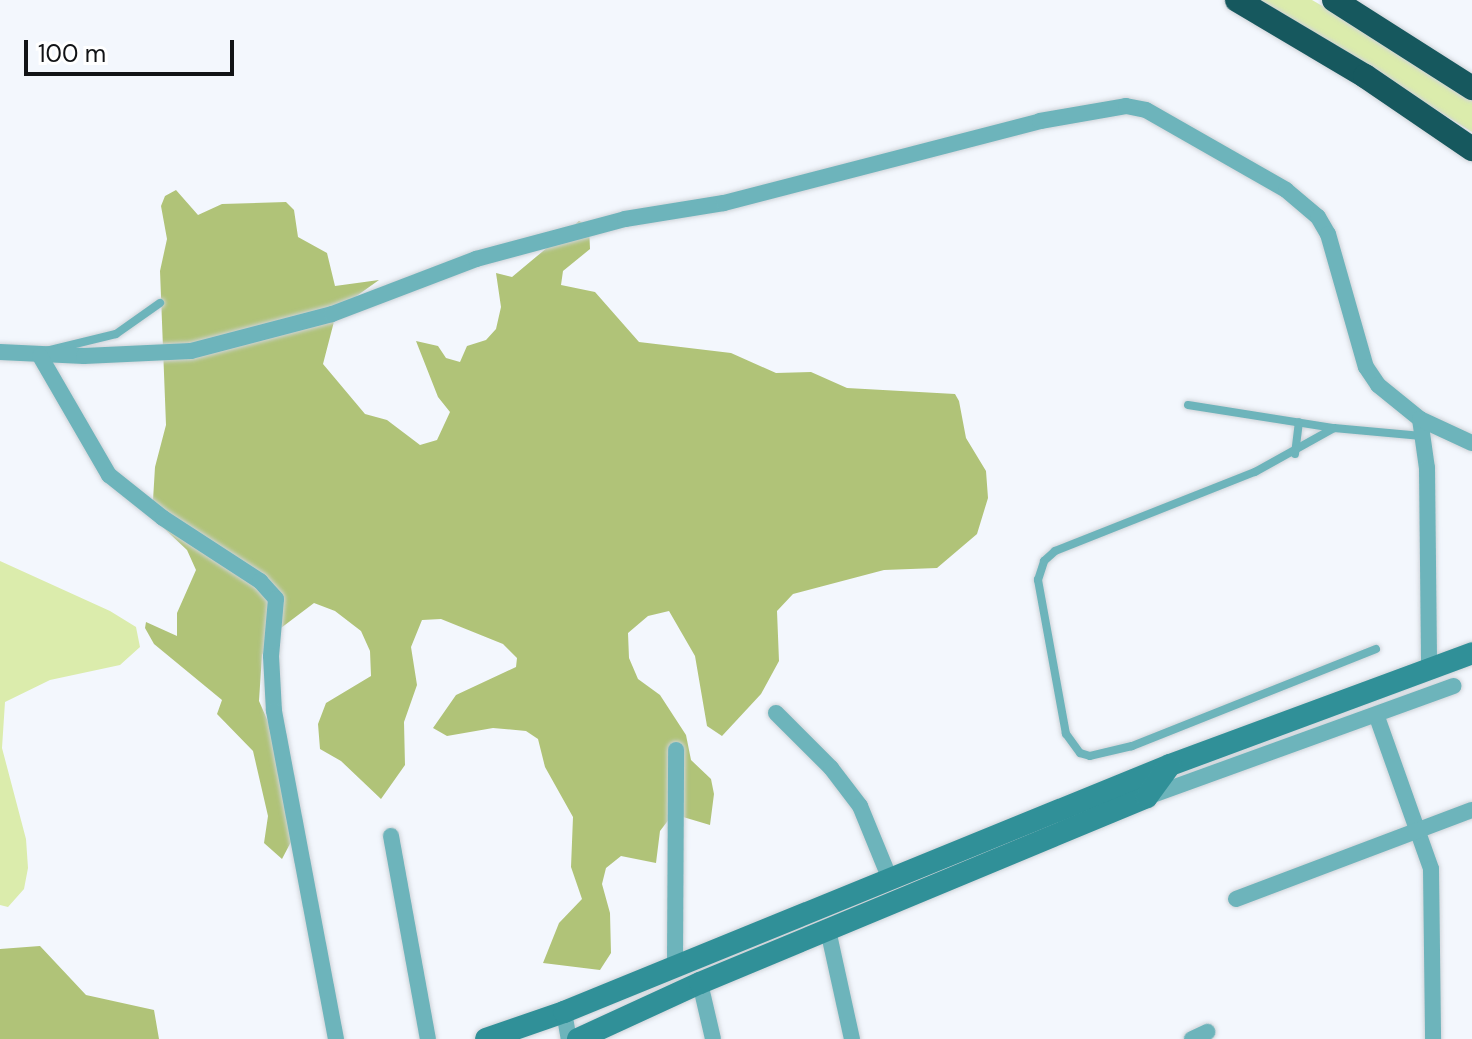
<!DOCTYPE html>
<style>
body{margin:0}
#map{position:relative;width:1472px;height:1039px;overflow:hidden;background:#f3f7fd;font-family:"DM Sans",sans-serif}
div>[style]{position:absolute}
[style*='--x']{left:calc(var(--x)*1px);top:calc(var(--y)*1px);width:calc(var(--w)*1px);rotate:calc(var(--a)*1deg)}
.green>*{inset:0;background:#dbecac}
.forest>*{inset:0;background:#b0c378}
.roads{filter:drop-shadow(0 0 2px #cfd3d8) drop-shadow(0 0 2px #cfd3d8)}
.lane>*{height:8px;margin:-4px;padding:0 4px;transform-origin:4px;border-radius:4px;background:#6db4bb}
.street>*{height:16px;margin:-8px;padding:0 8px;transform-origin:8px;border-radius:8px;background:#6db4bb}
.secondary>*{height:22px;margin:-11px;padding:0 11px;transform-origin:11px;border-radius:11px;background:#309098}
.highway>*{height:24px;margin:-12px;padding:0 12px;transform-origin:12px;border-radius:12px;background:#16585e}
span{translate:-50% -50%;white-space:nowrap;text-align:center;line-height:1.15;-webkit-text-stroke:7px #fff;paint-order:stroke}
.scale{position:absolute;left:24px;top:40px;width:210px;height:36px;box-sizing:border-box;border:4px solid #111316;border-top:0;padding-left:10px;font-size:24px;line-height:28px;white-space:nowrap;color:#111316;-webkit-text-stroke:6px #fff;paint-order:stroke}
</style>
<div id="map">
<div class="green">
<div style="clip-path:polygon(1261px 0,1312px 0,1352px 23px,1472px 101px,1472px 132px)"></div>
<div style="clip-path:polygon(0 561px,110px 611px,136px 627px,140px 647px,120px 665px,50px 680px,5px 702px,2px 748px,26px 839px,28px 868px,24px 889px,8px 907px,0 905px)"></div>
</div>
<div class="forest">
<div style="clip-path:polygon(176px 190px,198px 215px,222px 204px,286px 202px,294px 210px,298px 237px,327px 253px,335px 286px,379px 280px,337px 310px,323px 364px,365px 414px,387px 420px,420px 445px,437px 440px,450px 412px,438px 397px,416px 341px,438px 346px,446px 358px,460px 362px,467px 346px,486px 340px,496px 329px,501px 307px,496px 273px,512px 277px,579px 221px,589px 226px,590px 249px,563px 271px,561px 285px,595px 292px,639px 342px,731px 353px,776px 373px,811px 372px,847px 388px,955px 394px,959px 401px,966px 438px,986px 471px,988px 498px,977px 534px,937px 568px,884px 570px,793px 594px,777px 611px,779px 661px,761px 694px,722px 736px,707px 726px,695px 656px,669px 611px,648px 616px,628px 633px,629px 658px,638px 679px,660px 695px,686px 735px,691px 760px,711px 779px,714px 794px,710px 825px,673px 814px,660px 831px,656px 863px,621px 856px,606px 868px,602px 884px,610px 913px,611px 953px,600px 970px,543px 963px,559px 923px,582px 899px,571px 867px,573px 817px,545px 767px,538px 739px,526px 731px,493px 728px,447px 736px,433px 728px,456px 695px,516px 667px,517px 658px,503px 644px,441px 619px,422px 620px,411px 647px,417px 685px,404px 722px,405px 765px,381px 799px,341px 761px,320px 749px,318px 724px,326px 703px,371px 676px,370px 651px,361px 631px,335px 611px,314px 603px,273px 634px,262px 655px,259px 701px,277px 742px,293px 838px,282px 859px,264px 843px,268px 816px,253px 751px,217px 714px,222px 700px,154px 644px,145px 628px,146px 622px,177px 636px,177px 613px,196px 570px,187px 550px,152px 517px,155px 467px,166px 425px,160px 271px,167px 239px,161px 206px,165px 196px)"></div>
<div style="clip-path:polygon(40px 946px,86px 995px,154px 1010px,159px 1039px,0 1039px,0 949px)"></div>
</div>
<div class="roads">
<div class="lane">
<div style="--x:42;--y:352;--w:76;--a:-13.7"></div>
<div style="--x:116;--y:334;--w:54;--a:-35.2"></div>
<div style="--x:1188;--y:405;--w:148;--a:9"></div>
<div style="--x:1295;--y:454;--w:32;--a:-83"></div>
<div style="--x:1376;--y:649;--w:263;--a:158.3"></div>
<div style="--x:1132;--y:746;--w:43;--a:166.6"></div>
<div style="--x:1090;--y:756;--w:10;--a:-163"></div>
<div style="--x:1080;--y:753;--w:24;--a:-126"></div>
<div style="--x:1066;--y:734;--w:157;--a:-100.3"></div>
<div style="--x:1038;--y:580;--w:20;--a:-72"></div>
<div style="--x:1044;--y:561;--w:15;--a:-42"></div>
<div style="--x:1055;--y:551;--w:215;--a:-21.6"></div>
<div style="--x:1255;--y:472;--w:90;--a:-29.1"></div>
<div style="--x:1334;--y:428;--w:88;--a:5.2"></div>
</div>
<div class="street">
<div style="--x:0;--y:352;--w:84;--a:2.7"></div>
<div style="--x:84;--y:356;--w:107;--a:-2.7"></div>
<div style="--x:191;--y:351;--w:146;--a:-14.7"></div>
<div style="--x:332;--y:314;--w:154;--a:-20.9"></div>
<div style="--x:476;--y:259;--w:154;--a:-15"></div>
<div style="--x:625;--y:219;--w:100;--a:-9.2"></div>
<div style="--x:724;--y:203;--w:326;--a:-14.5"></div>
<div style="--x:1040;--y:121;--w:87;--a:-9.9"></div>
<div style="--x:1126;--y:106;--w:20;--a:11"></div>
<div style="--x:1146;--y:110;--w:161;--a:29.7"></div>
<div style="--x:1286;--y:190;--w:42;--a:40.2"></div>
<div style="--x:1318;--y:217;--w:20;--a:60"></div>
<div style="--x:1328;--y:234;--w:138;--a:74.1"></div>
<div style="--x:1366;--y:367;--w:22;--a:56"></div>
<div style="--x:1378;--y:385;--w:54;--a:39"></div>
<div style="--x:1420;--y:419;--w:49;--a:81.9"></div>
<div style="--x:1427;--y:468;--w:202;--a:89.4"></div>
<div style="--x:40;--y:356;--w:138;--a:59.9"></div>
<div style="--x:109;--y:475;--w:69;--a:38.5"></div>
<div style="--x:163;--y:518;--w:116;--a:33"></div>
<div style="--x:260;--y:581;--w:24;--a:48"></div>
<div style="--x:276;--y:599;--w:57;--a:95"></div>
<div style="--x:271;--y:656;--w:55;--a:86.9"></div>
<div style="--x:274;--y:711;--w:334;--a:79.3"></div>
<div style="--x:1420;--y:419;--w:57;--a:24.8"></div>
<div style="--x:776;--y:713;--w:78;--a:45"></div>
<div style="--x:831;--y:768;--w:48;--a:52.7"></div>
<div style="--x:860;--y:806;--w:79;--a:67.7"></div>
<div style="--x:1377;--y:717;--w:161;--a:70.4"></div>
<div style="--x:1431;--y:869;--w:170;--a:89.3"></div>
<div style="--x:1147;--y:797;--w:326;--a:-19.9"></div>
<div style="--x:391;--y:836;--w:206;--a:79.7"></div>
<div style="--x:1236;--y:899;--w:252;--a:-20.7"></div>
<div style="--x:828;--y:930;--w:112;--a:77.6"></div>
<div style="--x:675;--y:965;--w:215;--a:-89.7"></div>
<div style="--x:700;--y:983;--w:57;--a:76.9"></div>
<div style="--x:564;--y:1012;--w:27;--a:80"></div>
<div style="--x:1192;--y:1039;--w:17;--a:-25"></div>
</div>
<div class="secondary">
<div style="--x:486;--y:1039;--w:83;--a:-19.1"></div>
<div style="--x:564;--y:1012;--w:654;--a:-22.18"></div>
<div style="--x:1170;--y:765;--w:322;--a:-20.3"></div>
<div style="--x:578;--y:1039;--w:134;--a:-24.7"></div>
<div style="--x:700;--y:983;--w:484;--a:-22.6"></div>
<div style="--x:1147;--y:797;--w:39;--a:-54"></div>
</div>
<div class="highway">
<div style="--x:1237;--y:0;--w:149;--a:30.7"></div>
<div style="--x:1365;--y:76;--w:130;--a:34.3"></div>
<div style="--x:1334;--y:0;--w:164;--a:32.5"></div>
</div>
</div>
<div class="scale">100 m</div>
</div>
